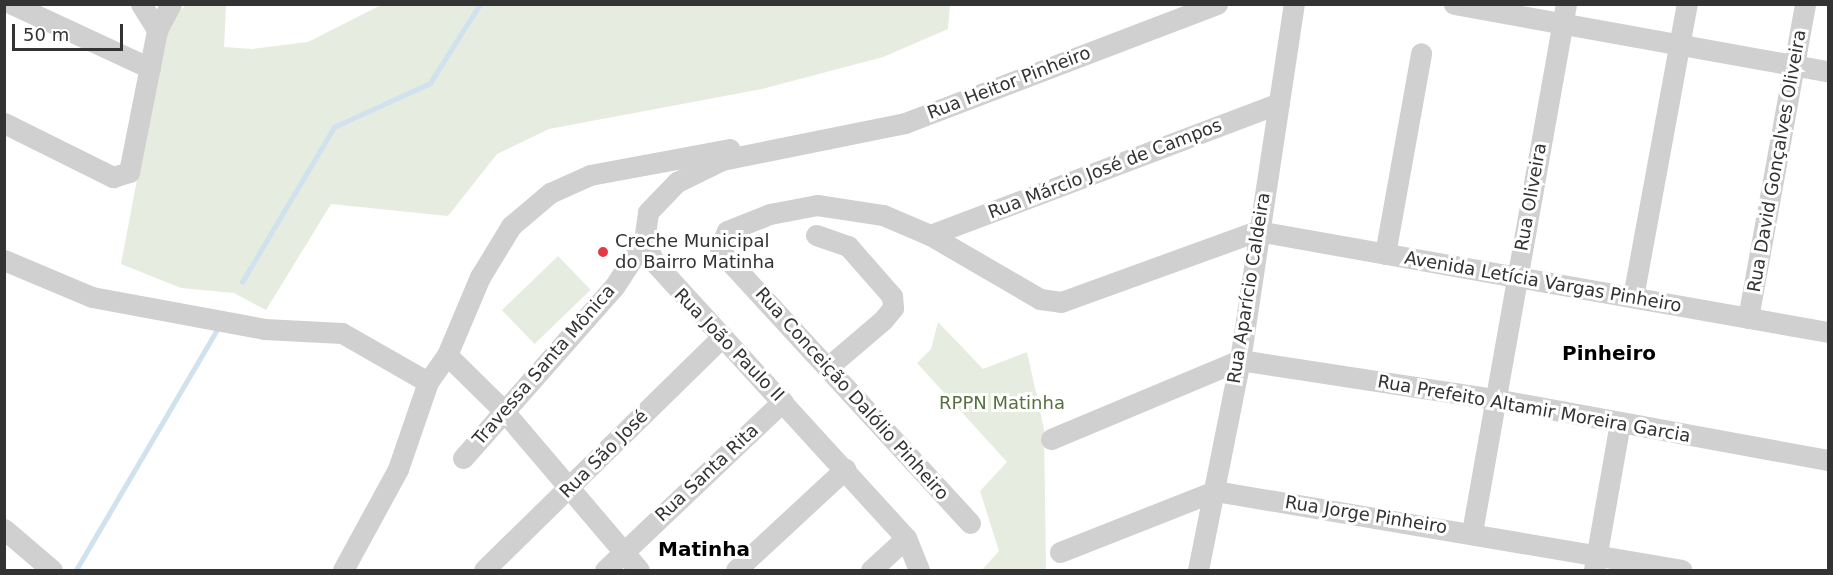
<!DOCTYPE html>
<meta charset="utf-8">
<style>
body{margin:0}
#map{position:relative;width:1833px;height:575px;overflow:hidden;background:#fff;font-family:"DejaVu Sans",sans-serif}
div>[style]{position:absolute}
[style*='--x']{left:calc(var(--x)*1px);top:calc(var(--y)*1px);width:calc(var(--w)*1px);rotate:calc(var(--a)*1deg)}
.green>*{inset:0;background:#e6ecdf;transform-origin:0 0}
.stream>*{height:4.5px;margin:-2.25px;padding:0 2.25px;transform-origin:2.25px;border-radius:2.25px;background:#cfe2ee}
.minor>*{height:21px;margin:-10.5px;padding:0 10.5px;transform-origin:10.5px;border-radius:10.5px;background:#d0d0d0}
.dots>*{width:16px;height:16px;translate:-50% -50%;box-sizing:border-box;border:3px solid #fff;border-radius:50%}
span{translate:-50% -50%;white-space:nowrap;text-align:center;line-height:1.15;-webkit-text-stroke:6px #fff;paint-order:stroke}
.street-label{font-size:18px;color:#333}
.poi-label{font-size:18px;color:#333}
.left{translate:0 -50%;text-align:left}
.park-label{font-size:18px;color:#56703f}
.neighbourhood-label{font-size:20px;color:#000;font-weight:700}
.frame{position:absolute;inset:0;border:6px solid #333;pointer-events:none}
.scale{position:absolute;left:12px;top:24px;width:111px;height:27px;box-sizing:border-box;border:3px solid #333;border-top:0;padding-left:8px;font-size:18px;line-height:21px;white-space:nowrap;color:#333;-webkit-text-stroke:4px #fff;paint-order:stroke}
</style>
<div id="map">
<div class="green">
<div style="clip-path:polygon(186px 5px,226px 5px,224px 47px,252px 49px,308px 42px,381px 5px,950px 5px,948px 29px,883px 57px,762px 89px,549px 129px,497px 154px,448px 216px,331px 204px,266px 310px,234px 293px,181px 288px,121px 264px,167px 21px)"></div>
<div style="left:558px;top:256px;width:47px;height:78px;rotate:46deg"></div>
<div style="clip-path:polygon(938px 322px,983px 369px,1027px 352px,1044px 429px,1046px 570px,982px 570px,999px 551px,980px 491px,1007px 462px,917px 363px,931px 349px)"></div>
</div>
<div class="stream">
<div style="--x:242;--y:282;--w:180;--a:-59.3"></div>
<div style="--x:334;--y:127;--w:106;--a:-24.6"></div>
<div style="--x:430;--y:83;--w:93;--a:-57.7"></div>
<div style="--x:76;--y:570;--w:277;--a:-59.6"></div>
</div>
<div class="minor">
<div style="--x:12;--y:4;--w:152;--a:24.9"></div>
<div style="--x:141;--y:4;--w:31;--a:58"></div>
<div style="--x:1454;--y:4;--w:380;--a:10.2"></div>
<div style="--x:4;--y:123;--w:122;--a:26.4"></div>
<div style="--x:113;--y:177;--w:17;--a:-17"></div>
<div style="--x:129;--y:172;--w:145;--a:-78.8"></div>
<div style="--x:157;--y:30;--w:30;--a:-62"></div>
<div style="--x:1257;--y:231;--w:580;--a:10.03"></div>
<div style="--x:816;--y:235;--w:34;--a:19"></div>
<div style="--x:848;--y:246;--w:67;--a:48.7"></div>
<div style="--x:892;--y:296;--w:12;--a:85"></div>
<div style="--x:893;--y:308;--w:16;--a:130"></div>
<div style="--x:883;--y:320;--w:72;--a:139.5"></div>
<div style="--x:930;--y:235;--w:373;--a:-20.7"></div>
<div style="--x:1385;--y:254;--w:204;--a:-79.8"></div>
<div style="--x:4;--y:260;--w:95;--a:22.8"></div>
<div style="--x:92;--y:297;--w:175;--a:10.5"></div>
<div style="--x:264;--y:329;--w:78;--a:2.9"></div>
<div style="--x:342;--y:333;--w:99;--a:29.7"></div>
<div style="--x:1633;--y:297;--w:298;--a:-79.6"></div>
<div style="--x:1748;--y:318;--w:319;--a:-79.7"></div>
<div style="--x:447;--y:355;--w:77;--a:44.5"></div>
<div style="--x:502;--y:409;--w:211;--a:49.6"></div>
<div style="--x:1051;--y:439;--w:205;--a:-22.7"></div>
<div style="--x:1240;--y:360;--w:258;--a:8.7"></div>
<div style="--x:1495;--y:399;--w:339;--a:10.4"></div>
<div style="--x:463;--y:458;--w:228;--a:-48.6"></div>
<div style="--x:614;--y:287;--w:55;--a:-56.9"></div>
<div style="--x:970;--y:523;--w:360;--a:-132.6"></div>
<div style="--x:726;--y:258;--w:12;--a:-121"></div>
<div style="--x:720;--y:248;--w:18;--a:-68"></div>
<div style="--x:727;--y:231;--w:46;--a:-21.6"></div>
<div style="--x:770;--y:214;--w:48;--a:-10.8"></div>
<div style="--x:817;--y:205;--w:67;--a:8.6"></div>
<div style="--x:883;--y:215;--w:51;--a:23.1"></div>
<div style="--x:930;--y:235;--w:127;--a:30.2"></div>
<div style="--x:1040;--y:299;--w:21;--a:8"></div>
<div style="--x:1061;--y:302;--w:208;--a:-19.9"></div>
<div style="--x:4;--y:529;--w:63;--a:40.5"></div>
<div style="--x:1472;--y:532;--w:536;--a:-79.91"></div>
<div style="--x:1060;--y:552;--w:167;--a:-21.5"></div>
<div style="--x:1215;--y:491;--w:473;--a:9.6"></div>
<div style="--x:343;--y:570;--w:115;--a:-61.4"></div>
<div style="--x:398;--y:469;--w:92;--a:-71"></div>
<div style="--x:428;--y:382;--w:33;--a:-55"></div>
<div style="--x:447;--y:355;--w:85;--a:-67.1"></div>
<div style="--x:480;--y:277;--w:60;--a:-58.7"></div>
<div style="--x:511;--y:226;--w:51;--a:-40.2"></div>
<div style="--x:550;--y:193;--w:44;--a:-24.2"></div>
<div style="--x:590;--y:175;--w:142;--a:-10.5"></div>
<div style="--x:484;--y:570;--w:334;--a:-44.4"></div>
<div style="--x:605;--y:570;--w:245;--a:-43.5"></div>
<div style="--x:736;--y:570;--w:149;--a:-42.8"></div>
<div style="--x:871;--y:570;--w:47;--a:-42.4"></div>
<div style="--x:919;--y:570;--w:35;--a:-112"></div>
<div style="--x:906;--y:538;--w:372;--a:-132.4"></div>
<div style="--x:655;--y:263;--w:25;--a:-117"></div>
<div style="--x:644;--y:241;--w:29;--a:-82"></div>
<div style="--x:648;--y:212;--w:42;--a:-46"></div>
<div style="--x:677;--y:182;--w:50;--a:-26.1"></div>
<div style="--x:722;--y:160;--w:187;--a:-11.4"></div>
<div style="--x:905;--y:123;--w:334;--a:-20.9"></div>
<div style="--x:1198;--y:570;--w:214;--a:-78.7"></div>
<div style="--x:1240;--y:360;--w:360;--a:-81.4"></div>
<div style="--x:1594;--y:570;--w:150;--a:-80"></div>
</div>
<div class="dots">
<div style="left:603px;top:252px;background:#e63946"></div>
</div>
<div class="street-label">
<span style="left:1009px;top:83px;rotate:-21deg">Rua Heitor Pinheiro</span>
<span style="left:1777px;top:161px;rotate:-80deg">Rua David Gonçalves Oliveira</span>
<span style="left:1105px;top:169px;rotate:-21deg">Rua Márcio José de Campos</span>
<span style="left:1531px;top:197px;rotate:-80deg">Rua Oliveira</span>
<span style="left:1543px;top:282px;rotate:10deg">Avenida Letícia Vargas Pinheiro</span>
<span style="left:1249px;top:288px;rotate:-81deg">Rua Aparício Caldeira</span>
<span style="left:729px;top:345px;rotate:46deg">Rua João Paulo II</span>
<span style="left:544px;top:365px;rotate:-49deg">Travessa Santa Mônica</span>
<span style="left:852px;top:394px;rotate:48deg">Rua Conceição Dalólio Pinheiro</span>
<span style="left:1534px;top:409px;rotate:10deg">Rua Prefeito Altamir Moreira Garcia</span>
<span style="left:604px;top:454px;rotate:-45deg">Rua São José</span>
<span style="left:707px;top:473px;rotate:-43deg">Rua Santa Rita</span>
<span style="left:1366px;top:515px;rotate:9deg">Rua Jorge Pinheiro</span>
</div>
<div class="poi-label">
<span class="left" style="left:615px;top:252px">Creche Municipal<br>do Bairro Matinha</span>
</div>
<div class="park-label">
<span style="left:1002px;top:403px">RPPN Matinha</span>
</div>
<div class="neighbourhood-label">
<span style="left:1609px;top:353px">Pinheiro</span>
<span style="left:704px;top:549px">Matinha</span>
</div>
<div class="frame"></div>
<div class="scale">50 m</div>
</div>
